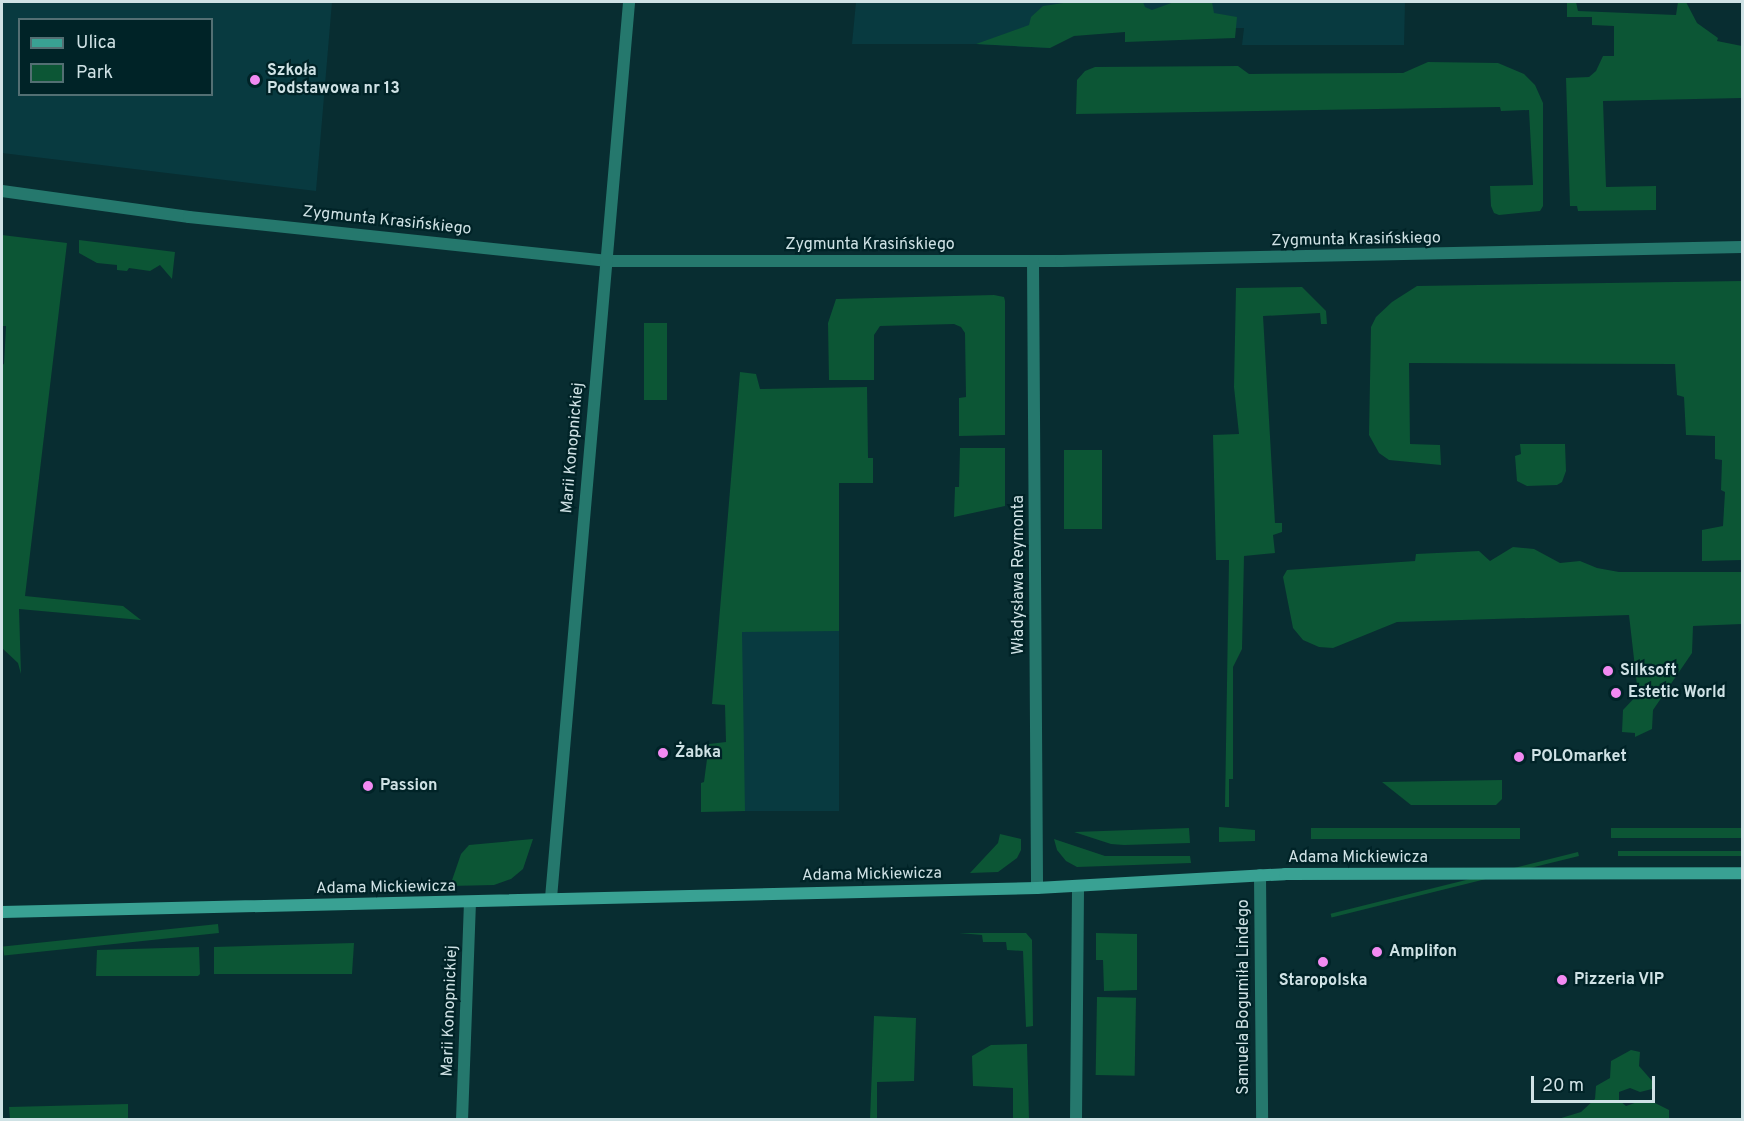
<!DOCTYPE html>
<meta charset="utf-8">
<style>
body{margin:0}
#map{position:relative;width:1744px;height:1121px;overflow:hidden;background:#082d31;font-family:Overpass,sans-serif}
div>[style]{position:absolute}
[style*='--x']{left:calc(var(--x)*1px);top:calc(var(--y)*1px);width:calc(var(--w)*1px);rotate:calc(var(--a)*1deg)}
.built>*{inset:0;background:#083a40;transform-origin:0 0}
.green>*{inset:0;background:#0c5635;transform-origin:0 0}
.street>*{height:12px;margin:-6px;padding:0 6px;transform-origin:6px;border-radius:6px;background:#25786d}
.secondary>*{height:12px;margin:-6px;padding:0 6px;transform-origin:6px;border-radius:6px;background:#39a193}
.dots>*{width:16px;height:16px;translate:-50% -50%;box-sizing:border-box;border:3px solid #002327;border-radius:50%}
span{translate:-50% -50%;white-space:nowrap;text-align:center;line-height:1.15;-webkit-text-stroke:4.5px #002327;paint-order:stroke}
.poi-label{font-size:16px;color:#cfe2e5;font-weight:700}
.left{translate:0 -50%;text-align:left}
.street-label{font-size:16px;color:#cfe2e5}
.frame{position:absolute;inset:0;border:3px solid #cfe2e5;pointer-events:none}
.legend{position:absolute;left:18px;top:18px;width:195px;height:78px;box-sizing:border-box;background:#002327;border:2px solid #536f73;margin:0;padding:8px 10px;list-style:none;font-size:18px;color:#cfe2e5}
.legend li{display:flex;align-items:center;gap:12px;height:30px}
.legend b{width:30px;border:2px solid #536f73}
.scale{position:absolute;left:1531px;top:1076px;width:124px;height:27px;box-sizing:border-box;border:3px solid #cfe2e5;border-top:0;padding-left:8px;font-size:18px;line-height:21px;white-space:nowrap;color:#cfe2e5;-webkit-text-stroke:4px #002327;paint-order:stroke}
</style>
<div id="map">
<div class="built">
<div style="clip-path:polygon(evenodd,2px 2px,332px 2px,316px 191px,2px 153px,2px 2px,20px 20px,212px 20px,212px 94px,20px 94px,20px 20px)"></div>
<div style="clip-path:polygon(856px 2px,1405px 2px,1404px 45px,1242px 45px,1244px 28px,1051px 28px,1050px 48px,976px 44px,852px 44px)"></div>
<div style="left:742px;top:631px;width:97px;height:180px"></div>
</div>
<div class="green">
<div style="clip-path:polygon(1070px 2px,1143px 2px,1145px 7px,1152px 10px,1174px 2px,1212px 2px,1214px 13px,1237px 17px,1235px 38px,1125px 42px,1125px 32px,1074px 36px,1050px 48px,976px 44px,1029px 25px,1031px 17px,1043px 6px)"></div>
<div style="clip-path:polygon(1567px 2px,1576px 2px,1578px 11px,1676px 15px,1678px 2px,1686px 2px,1697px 23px,1718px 38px,1717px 41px,1742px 46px,1742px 98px,1603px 101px,1606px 187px,1656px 186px,1656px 210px,1578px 211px,1577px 206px,1570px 206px,1566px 78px,1589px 77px,1596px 71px,1603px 56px,1614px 56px,1614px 26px,1592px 25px,1592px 17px,1567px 17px)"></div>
<div style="clip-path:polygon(1428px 62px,1498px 63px,1524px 74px,1535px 85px,1543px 103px,1543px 206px,1540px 211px,1499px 215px,1494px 213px,1491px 206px,1490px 186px,1533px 185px,1529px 110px,1501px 111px,1500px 107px,1076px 114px,1077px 80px,1085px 71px,1095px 67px,1238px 66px,1249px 74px,1403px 73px)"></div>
<div style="clip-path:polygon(2px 235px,67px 243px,25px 596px,123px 606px,141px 620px,19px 609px,21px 674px,18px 663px,2px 648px,2px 365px,4px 364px,6px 326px,2px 326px)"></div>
<div style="clip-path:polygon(79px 240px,175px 252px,172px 279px,160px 265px,150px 271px,129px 268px,127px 271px,117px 270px,117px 265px,97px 263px,79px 253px)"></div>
<div style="clip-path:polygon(1742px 281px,1742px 560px,1702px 561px,1702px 530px,1723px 526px,1725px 492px,1721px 490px,1722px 460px,1715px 459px,1715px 436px,1686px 435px,1684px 397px,1677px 395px,1675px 364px,1409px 363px,1410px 444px,1440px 445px,1441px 465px,1389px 460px,1379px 453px,1369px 435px,1371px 327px,1376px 317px,1392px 302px,1417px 286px)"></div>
<div style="clip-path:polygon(1302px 287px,1326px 311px,1327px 324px,1321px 324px,1320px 313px,1263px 316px,1275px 523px,1282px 523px,1282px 532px,1273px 535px,1275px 553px,1244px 556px,1242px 649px,1233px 667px,1233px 779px,1229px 779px,1229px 807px,1225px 807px,1229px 560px,1216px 560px,1213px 435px,1239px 434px,1234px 387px,1236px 288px)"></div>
<div style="clip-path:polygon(994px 295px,1004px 297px,1005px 301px,1005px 435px,959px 436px,959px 398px,966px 397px,965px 333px,961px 327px,954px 324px,880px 326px,874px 335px,874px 380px,829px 380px,828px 323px,836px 299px)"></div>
<div style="left:644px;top:323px;width:23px;height:77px"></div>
<div style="clip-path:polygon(740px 372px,756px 374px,760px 389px,867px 387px,868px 458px,873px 458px,873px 483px,839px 483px,839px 631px,742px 632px,745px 811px,701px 812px,701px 783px,704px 782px,709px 744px,726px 742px,725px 705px,712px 704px)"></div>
<div style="clip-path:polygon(1520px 444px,1565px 444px,1566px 471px,1562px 482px,1557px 485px,1527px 486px,1517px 481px,1515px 456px,1521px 454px)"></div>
<div style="clip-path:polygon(960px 448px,1005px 448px,1005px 506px,954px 517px,955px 487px,959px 487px)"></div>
<div style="left:1064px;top:450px;width:38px;height:79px"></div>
<div style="clip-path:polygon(1513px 547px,1534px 549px,1560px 563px,1580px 561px,1597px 568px,1619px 572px,1742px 572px,1742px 624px,1693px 626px,1692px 653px,1653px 710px,1652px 729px,1635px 737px,1635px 733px,1622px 732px,1623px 710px,1638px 694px,1629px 615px,1397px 622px,1333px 648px,1319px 647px,1303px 640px,1293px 628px,1283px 577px,1287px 570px,1415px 561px,1416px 554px,1479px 551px,1490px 561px)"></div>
<div style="clip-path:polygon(1502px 780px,1502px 799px,1496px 805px,1411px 805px,1382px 782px)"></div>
<div style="clip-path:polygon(1219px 827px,1255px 830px,1255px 841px,1219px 842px)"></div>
<div style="clip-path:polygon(1189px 828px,1190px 843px,1124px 845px,1111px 844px,1074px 832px)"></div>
<div style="left:1520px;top:828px;width:11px;height:209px;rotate:90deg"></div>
<div style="left:1611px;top:828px;width:131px;height:10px"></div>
<div style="clip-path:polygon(1000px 834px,1021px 839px,1021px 850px,1017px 858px,998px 872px,970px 873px,998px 843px)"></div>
<div style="clip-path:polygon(533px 839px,523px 869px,511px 879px,494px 885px,450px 886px,461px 854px,469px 845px)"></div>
<div style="clip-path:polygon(1054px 839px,1105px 856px,1190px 856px,1191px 863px,1077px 867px,1066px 861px,1057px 850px)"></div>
<div style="left:1742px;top:851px;width:5px;height:124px;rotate:90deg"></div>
<div style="left:1578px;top:852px;width:4px;height:255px;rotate:76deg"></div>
<div style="left:218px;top:924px;width:9px;height:216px;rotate:84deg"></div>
<div style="clip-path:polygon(959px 933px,1026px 933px,1032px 940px,1033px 1026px,1026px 1027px,1023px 951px,1007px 950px,1006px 942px,983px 942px,982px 935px)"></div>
<div style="clip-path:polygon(1096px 933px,1137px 934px,1137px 990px,1104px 991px,1103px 960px,1096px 960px)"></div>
<div style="clip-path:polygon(354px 943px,352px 974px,214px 974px,214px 947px)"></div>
<div style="clip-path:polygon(199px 947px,200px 974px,198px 976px,96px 976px,97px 950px)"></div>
<div style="left:1097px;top:997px;width:39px;height:78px;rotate:1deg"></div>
<div style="clip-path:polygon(874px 1016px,916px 1018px,914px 1081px,877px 1082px,877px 1119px,870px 1120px)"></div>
<div style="clip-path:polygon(1027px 1044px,1029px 1119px,1013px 1119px,1013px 1088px,973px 1086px,972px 1056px,991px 1045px)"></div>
<div style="clip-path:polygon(1631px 1050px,1640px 1052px,1639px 1066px,1653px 1082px,1652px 1089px,1640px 1092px,1630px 1088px,1619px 1092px,1619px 1100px,1626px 1106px,1643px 1100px,1653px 1102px,1669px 1110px,1669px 1119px,1558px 1119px,1581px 1112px,1595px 1099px,1596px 1086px,1610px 1078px,1611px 1061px)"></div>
<div style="clip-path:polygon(128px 1104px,128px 1119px,10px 1119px,9px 1107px)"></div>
</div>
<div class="street">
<div style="--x:2;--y:191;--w:189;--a:7.9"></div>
<div style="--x:189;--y:217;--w:419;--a:6"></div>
<div style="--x:606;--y:261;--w:455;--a:0"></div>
<div style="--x:1061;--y:261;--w:681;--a:-1.18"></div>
<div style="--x:1033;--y:261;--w:627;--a:89.63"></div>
<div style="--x:1260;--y:875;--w:245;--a:89.5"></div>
<div style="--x:551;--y:898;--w:899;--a:-85.02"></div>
<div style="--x:462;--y:1120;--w:217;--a:-87.9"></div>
<div style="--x:1076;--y:1120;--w:234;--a:-89.5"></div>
</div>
<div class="secondary">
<div style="--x:2;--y:912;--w:1035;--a:-1.33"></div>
<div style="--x:1037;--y:888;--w:248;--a:-3.2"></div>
<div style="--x:1285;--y:874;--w:457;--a:-0.1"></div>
</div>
<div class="dots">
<div style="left:255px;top:80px;background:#f28af2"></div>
<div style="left:1608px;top:671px;background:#f28af2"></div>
<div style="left:1616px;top:693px;background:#f28af2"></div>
<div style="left:663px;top:753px;background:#f28af2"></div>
<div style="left:1519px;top:757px;background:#f28af2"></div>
<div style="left:368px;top:786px;background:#f28af2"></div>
<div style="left:1377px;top:952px;background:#f28af2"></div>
<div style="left:1323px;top:962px;background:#f28af2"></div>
<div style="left:1562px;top:980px;background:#f28af2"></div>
</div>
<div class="poi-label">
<span class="left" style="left:267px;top:80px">Szkoła<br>Podstawowa nr 13</span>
<span class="left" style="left:1620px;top:671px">Silksoft</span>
<span class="left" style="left:1628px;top:693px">Estetic World</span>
<span class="left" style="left:675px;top:753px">Żabka</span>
<span class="left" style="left:1531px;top:757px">POLOmarket</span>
<span class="left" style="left:380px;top:786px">Passion</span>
<span class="left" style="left:1389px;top:952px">Amplifon</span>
<span class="left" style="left:1574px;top:980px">Pizzeria VIP</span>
<span style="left:1323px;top:981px">Staropolska</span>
</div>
<div class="street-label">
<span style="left:387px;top:221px;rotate:6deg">Zygmunta Krasińskiego</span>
<span style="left:1356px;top:240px;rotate:-1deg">Zygmunta Krasińskiego</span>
<span style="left:870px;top:245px">Zygmunta Krasińskiego</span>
<span style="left:573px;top:448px;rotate:-85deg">Marii Konopnickiej</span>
<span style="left:1019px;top:575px;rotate:-90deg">Władysława Reymonta</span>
<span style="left:1358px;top:858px">Adama Mickiewicza</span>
<span style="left:872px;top:875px;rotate:-1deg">Adama Mickiewicza</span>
<span style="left:386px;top:888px;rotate:-1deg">Adama Mickiewicza</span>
<span style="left:1244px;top:997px;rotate:-90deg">Samuela Bogumiła Lindego</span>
<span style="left:450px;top:1011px;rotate:-88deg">Marii Konopnickiej</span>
</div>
<div class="frame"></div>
<ul class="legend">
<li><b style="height:8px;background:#39a193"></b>Ulica</li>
<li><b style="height:16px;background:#0c5635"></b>Park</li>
</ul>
<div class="scale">20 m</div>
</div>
